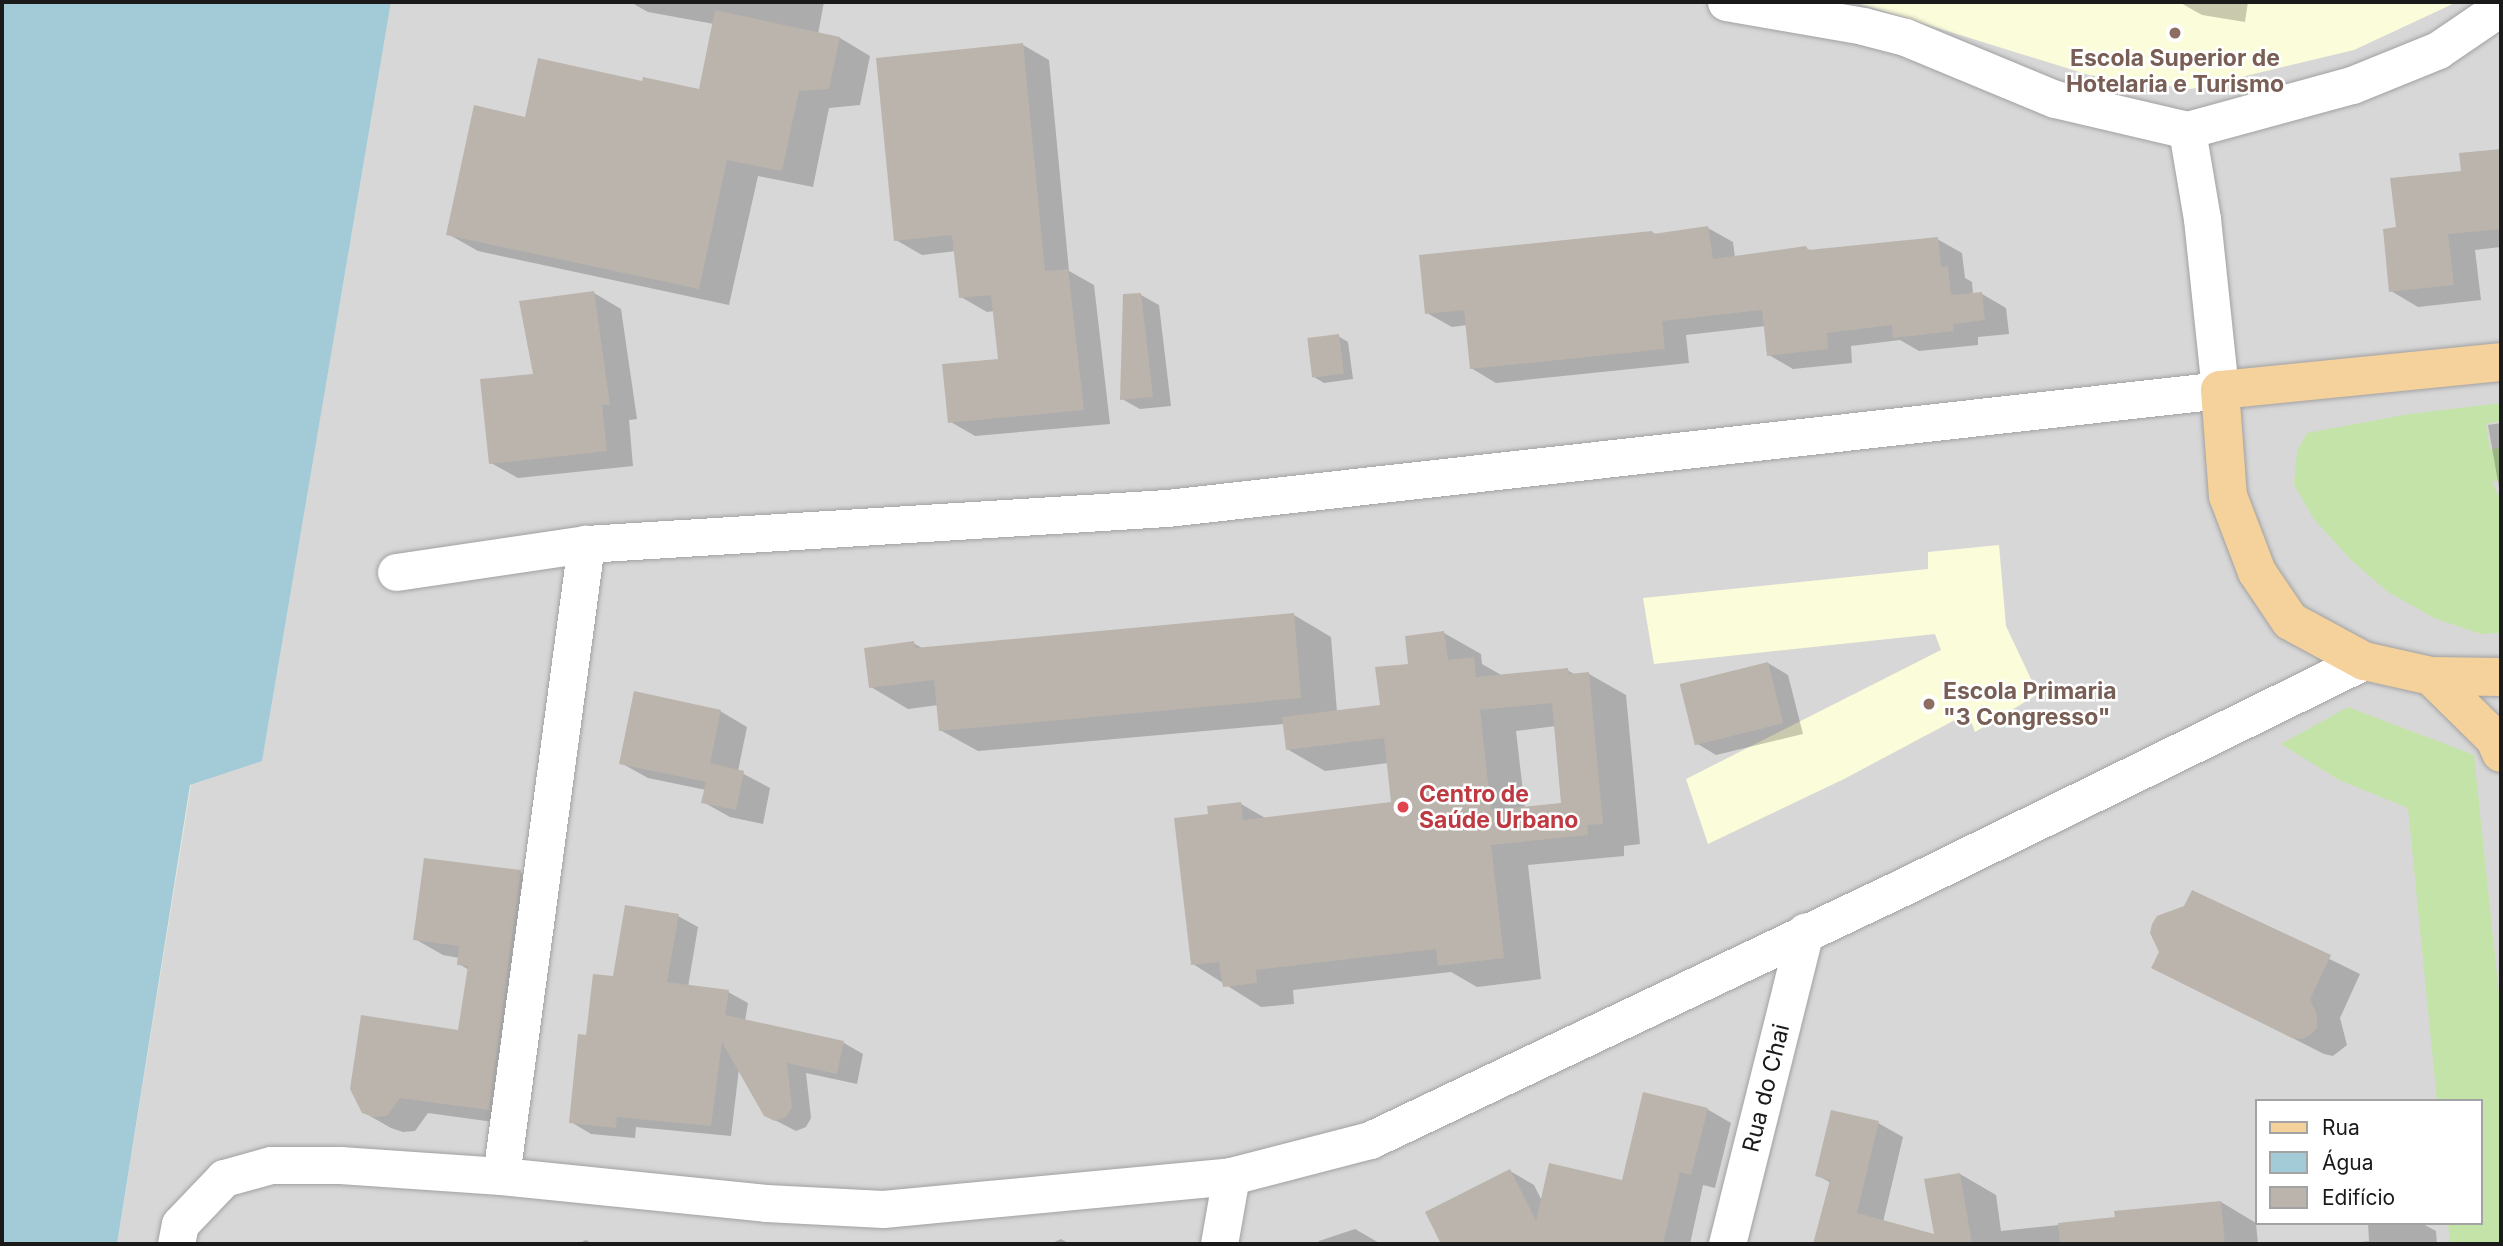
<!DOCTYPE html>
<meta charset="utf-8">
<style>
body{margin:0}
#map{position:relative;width:2503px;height:1246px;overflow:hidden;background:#ebe8e0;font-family:Inter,sans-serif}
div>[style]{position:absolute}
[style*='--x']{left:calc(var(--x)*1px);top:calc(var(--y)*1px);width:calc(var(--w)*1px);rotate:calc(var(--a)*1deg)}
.residential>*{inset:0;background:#d8d7d7}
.education>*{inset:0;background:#fbfcd9}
.grass>*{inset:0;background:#c4e3a8}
.water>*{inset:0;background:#a3cad7}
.shadow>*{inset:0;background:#0003}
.building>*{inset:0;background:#bbb4ad;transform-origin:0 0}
.roads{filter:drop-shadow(0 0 2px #a1a1a1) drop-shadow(0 0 2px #a1a1a1)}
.minor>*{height:37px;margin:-18.5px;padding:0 18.5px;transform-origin:18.5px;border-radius:18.5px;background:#fff}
.major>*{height:38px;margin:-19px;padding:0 19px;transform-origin:19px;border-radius:19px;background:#f5d19c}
.dots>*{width:19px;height:19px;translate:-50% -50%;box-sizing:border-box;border:4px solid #fff;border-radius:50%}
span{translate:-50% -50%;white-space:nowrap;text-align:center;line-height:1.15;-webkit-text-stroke:5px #fff;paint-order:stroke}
.education-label{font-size:23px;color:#785e54;font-weight:700}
.left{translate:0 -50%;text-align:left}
.health-label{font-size:23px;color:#be3a42;font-weight:700}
.street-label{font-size:23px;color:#1a1a1a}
.frame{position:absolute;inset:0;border:4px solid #1a1a1a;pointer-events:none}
.legend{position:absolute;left:2255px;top:1099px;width:228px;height:126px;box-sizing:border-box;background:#fff;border:2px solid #a3a3a3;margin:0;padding:9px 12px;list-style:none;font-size:21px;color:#1a1a1a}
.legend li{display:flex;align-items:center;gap:14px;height:35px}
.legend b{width:35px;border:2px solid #a3a3a3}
</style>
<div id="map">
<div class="residential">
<div style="clip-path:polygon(evenodd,391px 2px,2501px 2px,2501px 1244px,117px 1244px,191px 785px,262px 760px,391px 2px,2256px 1101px,2480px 1101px,2480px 1223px,2256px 1223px,2256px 1101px)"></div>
</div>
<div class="education">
<div style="clip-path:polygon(1854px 2px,2457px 2px,2354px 50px,2191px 89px,2089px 75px)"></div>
<div style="clip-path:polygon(1999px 545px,2006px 626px,2038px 694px,1975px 732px,1968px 713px,1844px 779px,1708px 844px,1686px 779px,1941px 650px,1935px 634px,1654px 664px,1643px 598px,1928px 569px,1928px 552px)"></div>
</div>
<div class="grass">
<div style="clip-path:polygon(2501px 403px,2501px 421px,2486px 424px,2490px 449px,2501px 448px,2501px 481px,2492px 481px,2501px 502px,2501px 633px,2481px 634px,2436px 619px,2388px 592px,2351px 560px,2313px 518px,2294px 484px,2297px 451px,2307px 433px,2409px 414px)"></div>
<div style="clip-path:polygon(2348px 707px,2474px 755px,2501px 1014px,2501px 1244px,2450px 1244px,2448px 1223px,2480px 1223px,2480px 1101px,2437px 1101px,2408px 808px,2339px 780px,2281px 744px)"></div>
</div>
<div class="water">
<div style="clip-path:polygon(2px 2px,391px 2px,262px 761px,190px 785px,117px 1244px,2px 1244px)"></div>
</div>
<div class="shadow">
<div style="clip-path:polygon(630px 2px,824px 2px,818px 34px,840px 38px,870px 56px,860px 105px,829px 108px,813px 187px,758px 176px,729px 305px,478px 251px,448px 234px,527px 119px,644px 83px,700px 91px,714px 24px,648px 12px)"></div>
<div style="clip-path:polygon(2179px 2px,2248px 2px,2245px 22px,2202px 15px)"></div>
<div style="clip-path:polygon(1023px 45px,1049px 60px,1069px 271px,1094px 285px,1110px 424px,975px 436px,949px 421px,1000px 360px,994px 311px,987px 312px,961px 297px,956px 251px,922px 255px,896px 240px)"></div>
<div style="clip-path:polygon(2501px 151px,2501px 247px,2475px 250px,2481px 300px,2418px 307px,2391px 291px,2398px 229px,2463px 172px,2461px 155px)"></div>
<div style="clip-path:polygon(1708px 228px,1733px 242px,1735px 258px,1806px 248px,1812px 251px,1937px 239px,1962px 253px,1965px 278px,1972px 282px,1973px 294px,1982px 294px,2006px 308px,2009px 334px,1978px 337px,1978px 345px,1919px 351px,1900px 340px,1851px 346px,1852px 363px,1793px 369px,1769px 355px,1766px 326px,1686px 335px,1689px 363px,1496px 383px,1471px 368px,1467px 325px,1452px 327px,1427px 313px,1652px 232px,1657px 235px)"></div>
<div style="clip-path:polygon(594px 293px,621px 309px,637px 419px,629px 420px,633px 466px,518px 478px,491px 463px,535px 375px)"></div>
<div style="clip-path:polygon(1141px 295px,1159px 305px,1171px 406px,1140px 409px,1122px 399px)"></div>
<div style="clip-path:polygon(1338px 336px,1348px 342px,1353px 379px,1324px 383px,1314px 377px)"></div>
<div style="clip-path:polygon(2501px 423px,2501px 499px,2488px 425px)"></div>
<div style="clip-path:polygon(evenodd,1294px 615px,1331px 637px,1337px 712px,1382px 707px,1410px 665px,1444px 633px,1481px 654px,1482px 664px,1503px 676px,1567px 670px,1576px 675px,1589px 674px,1626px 695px,1640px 844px,1624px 846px,1624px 856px,1528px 865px,1541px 979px,1477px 987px,1451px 972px,1293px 990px,1294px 1004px,1261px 1007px,1193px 964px,1241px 804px,1267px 819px,1393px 804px,1388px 763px,1325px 771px,1287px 749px,1284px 724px,978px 751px,940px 730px,938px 705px,908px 709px,871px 687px,913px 643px,924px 649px,1294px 615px,1556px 726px,1563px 804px,1525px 809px,1516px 731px,1556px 726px)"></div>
<div style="clip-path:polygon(1768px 663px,1788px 675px,1803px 734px,1716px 755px,1696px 743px)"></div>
<div style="clip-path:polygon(720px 711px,747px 727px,738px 771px,770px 788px,763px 824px,730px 817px,703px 802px,706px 790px,648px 778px,621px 763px)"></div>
<div style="clip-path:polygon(520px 872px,548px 888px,516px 1125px,428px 1113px,415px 1131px,403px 1132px,391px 1128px,363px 1112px,459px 1032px,469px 970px,459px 964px,459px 958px,443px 955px,415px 939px)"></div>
<div style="clip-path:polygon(2193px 892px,2360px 974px,2340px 1018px,2347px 1045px,2333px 1056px,2324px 1054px,2153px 967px)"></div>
<div style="clip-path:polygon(678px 916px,698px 927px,688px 987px,728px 992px,748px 1003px,745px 1021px,844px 1043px,863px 1054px,857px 1084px,806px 1073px,811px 1118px,806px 1127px,796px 1131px,765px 1115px,739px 1069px,731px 1136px,636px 1127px,635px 1138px,591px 1134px,571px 1122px,587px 1037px,614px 978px)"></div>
<div style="clip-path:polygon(1707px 1109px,1731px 1123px,1715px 1188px,1703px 1185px,1690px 1244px,1443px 1244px,1427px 1213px,1510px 1171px,1534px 1185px,1542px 1201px,1624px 1182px)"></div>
<div style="clip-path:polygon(1878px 1123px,1903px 1137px,1883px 1222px,1914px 1238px,1912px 1244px,1815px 1244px,1831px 1183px,1817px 1175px)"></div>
<div style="clip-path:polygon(1960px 1174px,1996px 1195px,2001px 1231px,2117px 1219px,2221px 1202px,2256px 1223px,2258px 1244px,1925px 1244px,1924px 1233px,1937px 1236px)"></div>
<div style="clip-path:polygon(2368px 1223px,2421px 1223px,2436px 1231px,2437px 1244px,2345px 1244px,2369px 1241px)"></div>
<div style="clip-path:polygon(1355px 1229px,1381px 1244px,1318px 1244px,1319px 1241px)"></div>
<div style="clip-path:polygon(1061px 1239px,1070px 1244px,1050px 1244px)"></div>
<div style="clip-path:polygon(586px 1240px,593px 1244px,577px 1244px)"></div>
</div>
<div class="building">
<div style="clip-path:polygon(715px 10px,840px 37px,829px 89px,799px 91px,782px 171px,727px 160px,699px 289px,446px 235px,474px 105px,525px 117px,538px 58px,642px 81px,643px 77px,699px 89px)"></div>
<div style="clip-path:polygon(1023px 43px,1045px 271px,1068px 269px,1084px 410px,948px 423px,942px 364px,998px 359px,991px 295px,959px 298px,952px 235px,894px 241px,876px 58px)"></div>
<div style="clip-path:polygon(2501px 149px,2501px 229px,2448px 234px,2454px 285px,2389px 292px,2383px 229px,2396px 227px,2390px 178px,2461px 171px,2459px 153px)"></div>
<div style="clip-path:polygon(1708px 226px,1713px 259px,1806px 246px,1808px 250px,1938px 237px,1941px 267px,1948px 266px,1951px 295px,1982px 292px,1985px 320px,1953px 324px,1954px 331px,1893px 338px,1892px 325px,1827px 333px,1828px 349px,1767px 356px,1762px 310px,1662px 321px,1665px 349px,1470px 369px,1464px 310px,1425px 314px,1419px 255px,1652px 231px,1653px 234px)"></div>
<div style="clip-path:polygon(594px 291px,610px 405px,602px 405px,607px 451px,489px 464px,480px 379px,533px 374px,519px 301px)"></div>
<div style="clip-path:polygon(1141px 293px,1153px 397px,1120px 400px,1123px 294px)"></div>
<div style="left:1339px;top:334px;width:40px;height:32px;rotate:83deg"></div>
<div style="clip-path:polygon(1294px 613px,1301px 698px,939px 731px,934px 680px,869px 688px,864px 648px,914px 641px,915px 648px)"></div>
<div style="clip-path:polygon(evenodd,1444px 631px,1448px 660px,1474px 657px,1476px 677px,1568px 668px,1569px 674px,1589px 672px,1603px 824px,1587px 825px,1588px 835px,1491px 845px,1504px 958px,1438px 966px,1436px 949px,1256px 970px,1257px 983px,1223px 987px,1219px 962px,1191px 965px,1174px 818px,1208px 814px,1207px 806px,1241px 802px,1243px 820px,1391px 802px,1384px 738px,1286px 750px,1282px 717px,1380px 705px,1375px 667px,1408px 664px,1405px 636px,1444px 631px,1552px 703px,1561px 803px,1491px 810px,1480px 710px,1552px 703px)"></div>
<div style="left:1768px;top:662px;width:63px;height:91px;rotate:76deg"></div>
<div style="clip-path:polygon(634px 691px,721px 710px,710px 763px,744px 771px,736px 810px,701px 803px,706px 782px,619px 764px)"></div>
<div style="clip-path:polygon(424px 858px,521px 870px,489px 1110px,400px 1098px,387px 1116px,374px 1117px,362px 1113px,350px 1089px,361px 1015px,458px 1030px,468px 966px,457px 965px,459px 946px,413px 940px)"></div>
<div style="clip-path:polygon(2192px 890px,2331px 955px,2310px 999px,2317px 1015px,2317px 1028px,2310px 1035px,2302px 1039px,2292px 1038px,2151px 968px,2159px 952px,2150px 933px,2152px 924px,2157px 916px,2184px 906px)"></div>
<div style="clip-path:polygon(625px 905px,679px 914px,667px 982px,729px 990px,725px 1015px,844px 1041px,837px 1074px,787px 1063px,792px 1107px,786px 1117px,775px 1121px,764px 1116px,722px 1042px,711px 1126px,617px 1117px,616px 1128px,569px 1123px,578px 1034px,586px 1035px,593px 974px,613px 976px)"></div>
<div style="clip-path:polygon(1643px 1092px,1708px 1108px,1691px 1175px,1680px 1172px,1663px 1244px,1441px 1244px,1425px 1212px,1510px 1169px,1536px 1221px,1549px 1163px,1622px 1180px)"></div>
<div style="clip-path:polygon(1831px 1110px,1879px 1121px,1857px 1213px,1934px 1234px,1924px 1179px,1960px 1173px,1972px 1244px,1813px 1244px,1830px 1180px,1815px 1176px)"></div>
<div style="clip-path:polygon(2221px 1201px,2225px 1244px,2060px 1244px,2058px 1223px,2115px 1217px,2114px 1211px)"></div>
</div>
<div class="roads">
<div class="minor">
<div style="--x:1726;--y:2;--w:139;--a:9.9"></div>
<div style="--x:1863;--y:26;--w:43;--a:14.7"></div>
<div style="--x:1905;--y:37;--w:162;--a:22.5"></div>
<div style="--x:2055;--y:99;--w:136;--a:13.2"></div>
<div style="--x:2187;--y:130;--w:171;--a:-15.3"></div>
<div style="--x:2352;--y:85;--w:93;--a:-22.1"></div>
<div style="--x:2438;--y:50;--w:76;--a:-34.3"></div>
<div style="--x:396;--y:572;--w:192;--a:-8.4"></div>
<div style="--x:586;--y:544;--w:582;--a:-3.55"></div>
<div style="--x:1167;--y:508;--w:1060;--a:-6.39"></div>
<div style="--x:2220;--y:390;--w:172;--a:-96"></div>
<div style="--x:2202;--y:219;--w:90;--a:-99.6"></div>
<div style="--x:501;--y:1176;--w:638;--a:-82.34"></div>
<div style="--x:176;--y:1244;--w:20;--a:-79"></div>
<div style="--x:180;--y:1224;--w:64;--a:-46.3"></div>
<div style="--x:224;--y:1178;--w:49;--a:-15.5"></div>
<div style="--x:271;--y:1165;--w:69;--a:0"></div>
<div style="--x:340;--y:1165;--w:161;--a:3.9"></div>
<div style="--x:501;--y:1176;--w:266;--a:5.8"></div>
<div style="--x:766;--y:1203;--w:117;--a:2.9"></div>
<div style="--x:883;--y:1209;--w:350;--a:-5.4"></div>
<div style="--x:1231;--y:1176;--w:144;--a:-14.5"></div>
<div style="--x:1370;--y:1140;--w:594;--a:-25.4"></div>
<div style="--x:1907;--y:885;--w:509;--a:-26.11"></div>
<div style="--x:1219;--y:1244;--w:69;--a:-80"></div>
<div style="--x:1727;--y:1244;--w:322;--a:-76"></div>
</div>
<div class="major">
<div style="--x:2501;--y:362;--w:282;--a:174.3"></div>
<div style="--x:2220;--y:390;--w:106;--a:85.7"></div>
<div style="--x:2228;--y:496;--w:81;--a:69.1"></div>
<div style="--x:2257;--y:572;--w:59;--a:56"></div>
<div style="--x:2290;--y:621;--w:84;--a:28.4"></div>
<div style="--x:2364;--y:661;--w:69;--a:12.6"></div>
<div style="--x:2431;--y:676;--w:70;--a:0.8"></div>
<div style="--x:2431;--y:676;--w:90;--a:44.5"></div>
<div style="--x:2495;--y:739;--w:15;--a:67"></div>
</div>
</div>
<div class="dots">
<div style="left:2175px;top:33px;background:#8d6e63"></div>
<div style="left:1929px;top:704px;background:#8d6e63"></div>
<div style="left:1403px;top:807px;background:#e0444e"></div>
</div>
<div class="education-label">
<span style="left:2175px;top:71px">Escola Superior de<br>Hotelaria e Turismo</span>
<span class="left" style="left:1943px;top:704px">Escola Primaria<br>"3 Congresso"</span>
</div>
<div class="health-label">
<span class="left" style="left:1419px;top:807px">Centro de<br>Saúde Urbano</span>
</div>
<div class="street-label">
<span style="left:1766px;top:1088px;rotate:-76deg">Rua do Chai</span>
</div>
<div class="frame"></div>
<ul class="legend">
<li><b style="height:9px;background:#f5d19c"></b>Rua</li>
<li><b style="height:19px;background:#a3cad7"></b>Água</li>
<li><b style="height:19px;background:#bbb4ad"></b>Edifício</li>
</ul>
</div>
